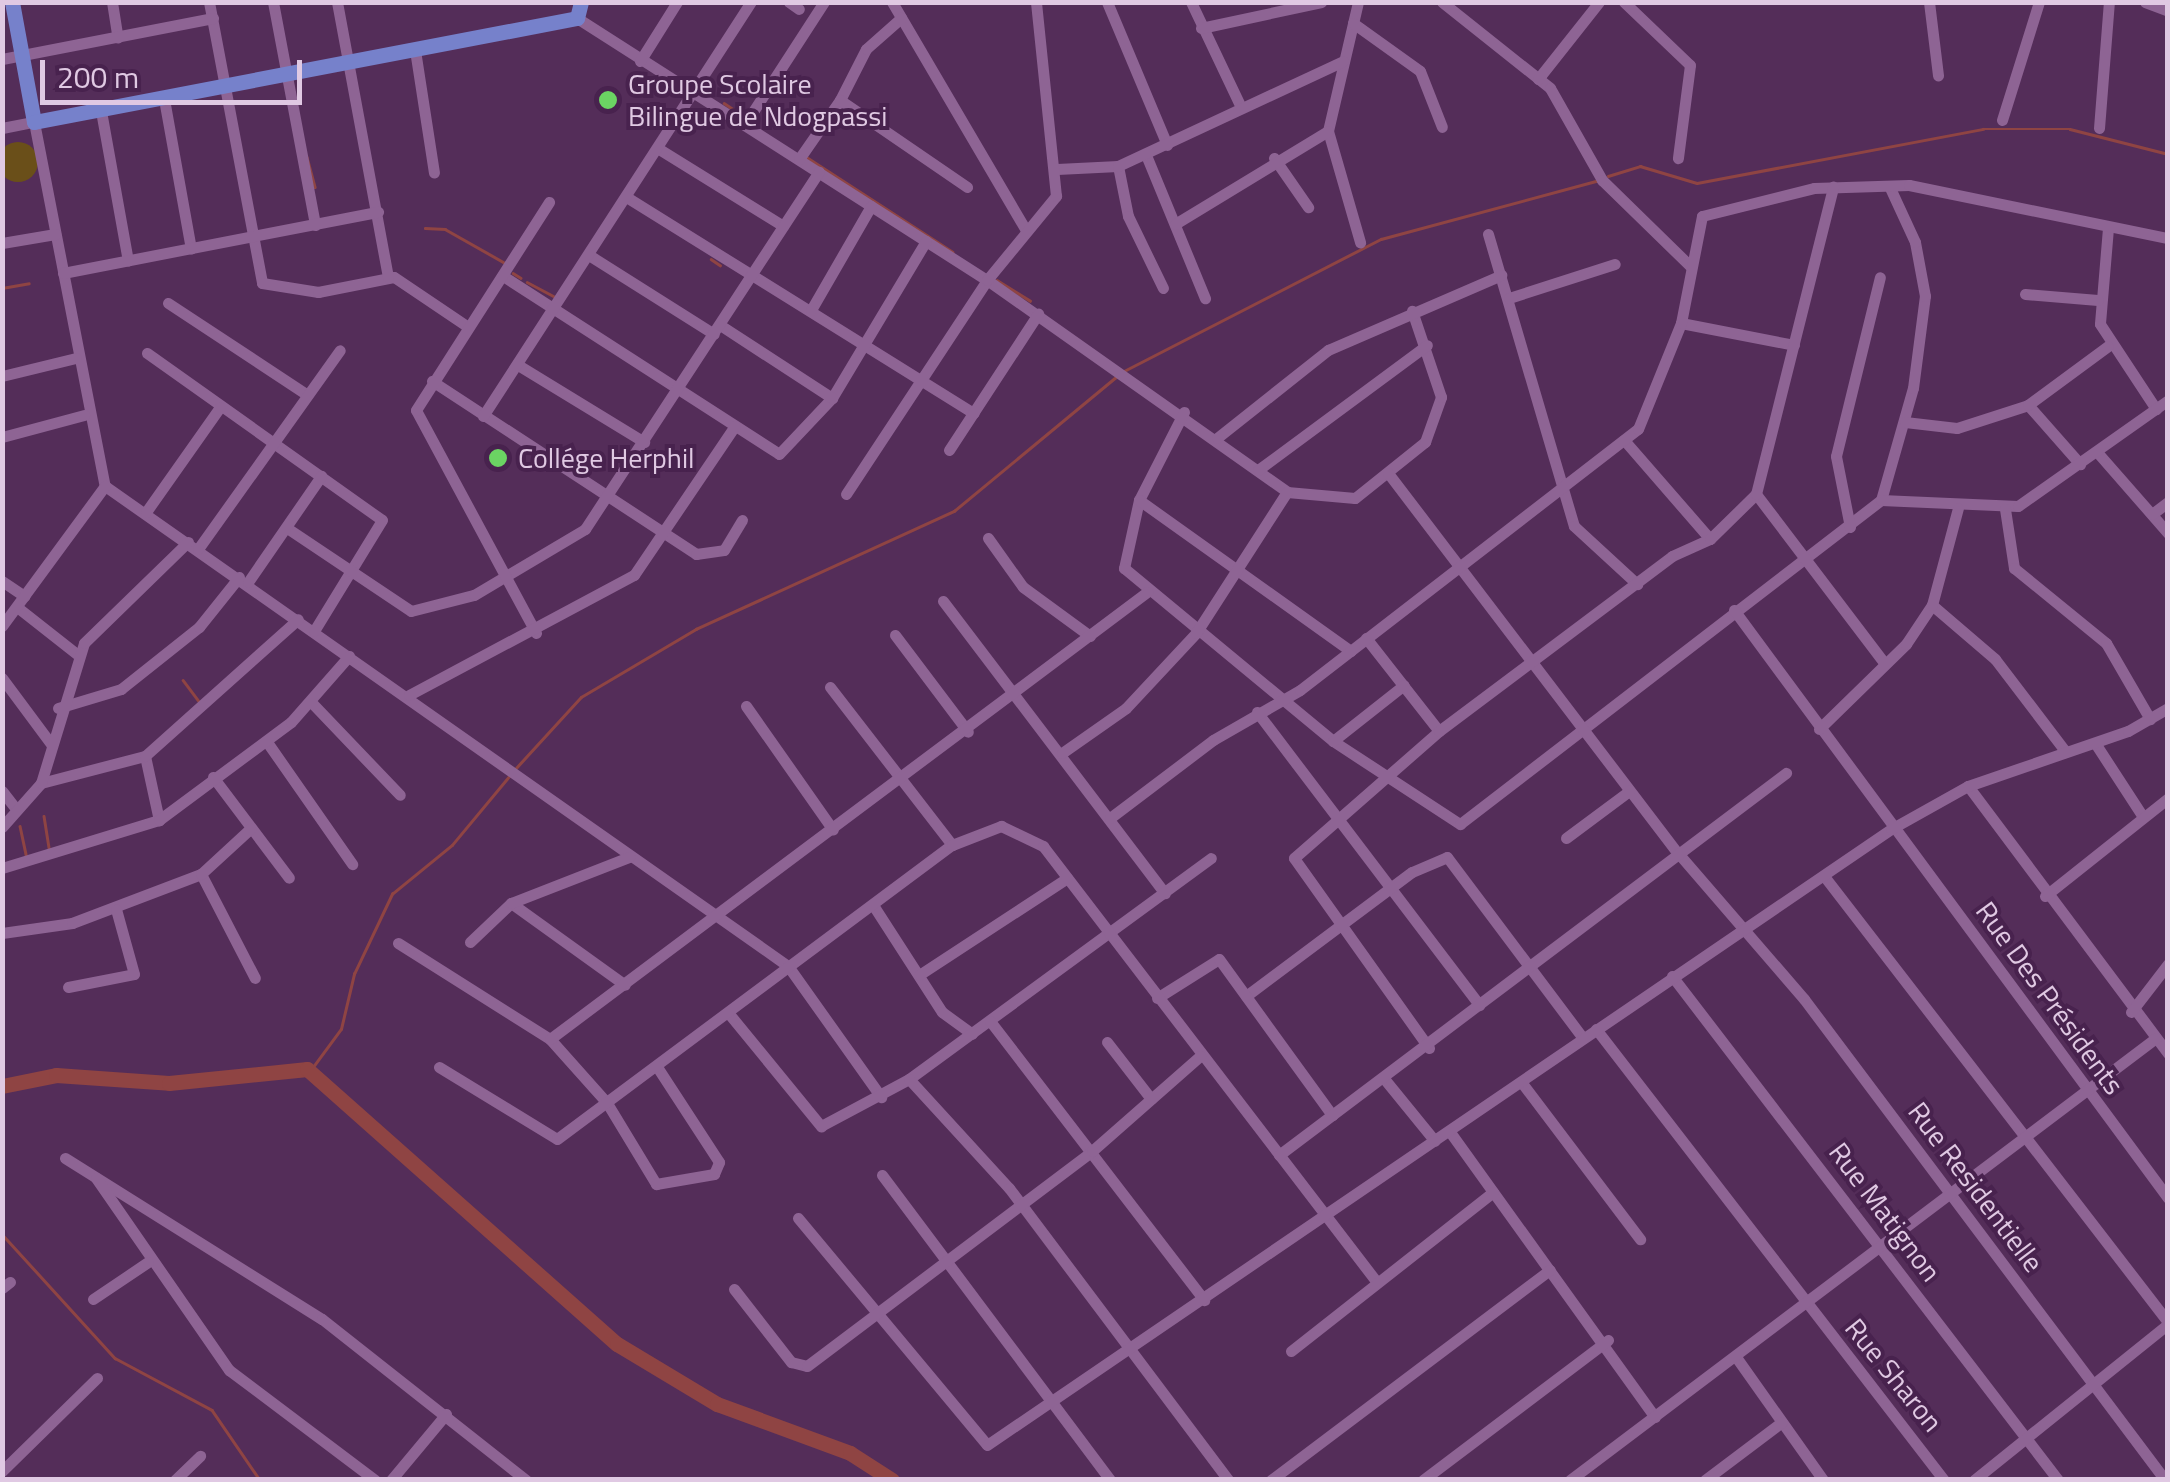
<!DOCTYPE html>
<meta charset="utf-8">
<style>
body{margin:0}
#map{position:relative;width:2170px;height:1482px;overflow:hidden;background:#542d59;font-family:"Titillium Web",sans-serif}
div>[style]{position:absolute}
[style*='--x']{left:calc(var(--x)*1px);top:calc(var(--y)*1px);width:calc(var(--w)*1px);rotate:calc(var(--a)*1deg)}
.green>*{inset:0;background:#6a4f19}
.round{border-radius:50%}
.stream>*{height:2.5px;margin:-1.25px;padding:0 1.25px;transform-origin:1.25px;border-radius:1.25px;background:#8f4443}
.river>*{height:15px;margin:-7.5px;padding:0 7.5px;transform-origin:7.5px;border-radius:7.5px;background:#8f4443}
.minor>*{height:11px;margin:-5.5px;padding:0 5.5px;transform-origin:5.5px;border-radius:5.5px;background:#8e6494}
.major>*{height:15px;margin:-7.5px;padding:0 7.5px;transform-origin:7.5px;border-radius:7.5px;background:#7681cb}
.dots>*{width:28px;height:28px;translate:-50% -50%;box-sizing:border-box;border:5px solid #48224e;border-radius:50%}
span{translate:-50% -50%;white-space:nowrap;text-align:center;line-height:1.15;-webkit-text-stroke:8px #48224e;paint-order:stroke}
.poi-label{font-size:28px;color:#e0c9e3}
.left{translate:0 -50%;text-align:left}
.street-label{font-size:28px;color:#e0c9e3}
.frame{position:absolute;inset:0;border:5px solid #e0c9e3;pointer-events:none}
.scale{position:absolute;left:40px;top:60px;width:262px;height:45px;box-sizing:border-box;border:5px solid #e0c9e3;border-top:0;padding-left:12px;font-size:30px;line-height:35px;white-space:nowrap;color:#e0c9e3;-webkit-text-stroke:8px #48224e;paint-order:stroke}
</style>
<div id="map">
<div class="green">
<div class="round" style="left:-2px;top:142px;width:40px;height:40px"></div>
</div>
<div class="stream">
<div style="--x:724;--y:103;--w:23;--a:34"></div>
<div style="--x:805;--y:156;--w:176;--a:33"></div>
<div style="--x:307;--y:157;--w:31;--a:75"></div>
<div style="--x:1608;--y:176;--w:34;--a:-17"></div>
<div style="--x:1640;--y:166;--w:59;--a:16.6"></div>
<div style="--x:1697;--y:183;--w:291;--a:-10.7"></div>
<div style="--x:1983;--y:129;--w:87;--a:0"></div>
<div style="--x:2070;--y:129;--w:101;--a:14.3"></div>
<div style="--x:425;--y:228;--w:20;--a:3"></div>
<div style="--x:445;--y:229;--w:69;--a:29.5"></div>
<div style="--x:711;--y:259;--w:11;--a:34"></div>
<div style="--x:513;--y:273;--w:9;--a:32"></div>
<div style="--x:997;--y:280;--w:39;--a:32"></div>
<div style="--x:527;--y:282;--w:30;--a:28"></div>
<div style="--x:2;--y:288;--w:27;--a:-10"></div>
<div style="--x:1122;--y:372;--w:291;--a:-27.2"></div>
<div style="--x:1381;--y:239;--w:223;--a:-15.1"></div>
<div style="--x:183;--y:680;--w:26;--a:53"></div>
<div style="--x:516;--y:768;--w:96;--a:-47.5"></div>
<div style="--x:581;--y:697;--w:134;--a:-30.6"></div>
<div style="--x:696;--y:629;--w:284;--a:-24.6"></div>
<div style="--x:954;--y:511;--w:210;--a:-39.6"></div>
<div style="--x:44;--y:816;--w:32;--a:81"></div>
<div style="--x:20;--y:826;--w:29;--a:78"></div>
<div style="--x:310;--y:1071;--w:52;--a:-53.6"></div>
<div style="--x:341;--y:1029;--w:57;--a:-76.7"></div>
<div style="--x:354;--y:974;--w:89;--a:-64.6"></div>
<div style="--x:392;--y:894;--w:77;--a:-39.2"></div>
<div style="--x:452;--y:845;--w:92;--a:-50.3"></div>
<div style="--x:2;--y:1234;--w:168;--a:47.7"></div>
<div style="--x:115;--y:1358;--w:110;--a:28.2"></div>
<div style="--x:212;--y:1410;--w:85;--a:55.6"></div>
</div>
<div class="river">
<div style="--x:2;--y:1086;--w:55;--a:-11.5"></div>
<div style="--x:56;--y:1075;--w:113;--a:4"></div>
<div style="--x:169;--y:1083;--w:139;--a:-5.8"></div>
<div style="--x:307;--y:1069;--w:414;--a:41.6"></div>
<div style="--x:617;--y:1344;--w:117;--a:31"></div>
<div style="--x:717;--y:1404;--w:142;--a:20.2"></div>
<div style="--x:850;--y:1453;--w:50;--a:32.7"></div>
</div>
<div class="minor">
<div style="--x:112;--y:2;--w:36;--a:81"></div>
<div style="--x:209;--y:2;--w:286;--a:79.3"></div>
<div style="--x:262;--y:283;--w:57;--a:9.1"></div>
<div style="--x:318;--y:292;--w:77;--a:-11.2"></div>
<div style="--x:394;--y:277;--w:89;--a:34"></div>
<div style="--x:273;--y:2;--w:227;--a:79.3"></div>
<div style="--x:337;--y:2;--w:280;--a:79.5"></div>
<div style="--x:789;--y:2;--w:12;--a:35"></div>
<div style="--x:892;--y:2;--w:263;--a:59.6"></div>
<div style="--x:1107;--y:2;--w:155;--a:67.2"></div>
<div style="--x:1191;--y:2;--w:112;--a:64.6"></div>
<div style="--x:1358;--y:2;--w:132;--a:103.1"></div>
<div style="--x:1328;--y:131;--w:116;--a:73.9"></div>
<div style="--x:1442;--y:2;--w:138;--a:38.5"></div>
<div style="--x:1550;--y:88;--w:106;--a:60.5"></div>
<div style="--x:1602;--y:180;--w:124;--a:44.3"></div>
<div style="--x:1624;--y:2;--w:91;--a:43.7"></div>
<div style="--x:1690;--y:65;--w:94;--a:97.4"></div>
<div style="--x:1929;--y:2;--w:74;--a:83"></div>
<div style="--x:2145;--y:2;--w:25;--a:21"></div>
<div style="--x:577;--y:18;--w:487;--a:32.6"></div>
<div style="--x:987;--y:280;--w:367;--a:35.2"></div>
<div style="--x:1287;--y:492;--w:68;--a:5"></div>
<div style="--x:1355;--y:498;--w:90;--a:-38.7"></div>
<div style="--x:1425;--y:442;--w:48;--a:-70.4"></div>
<div style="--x:1441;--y:397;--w:91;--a:-108.6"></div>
<div style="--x:1353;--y:23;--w:82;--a:35.6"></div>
<div style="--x:1420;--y:71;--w:60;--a:68.6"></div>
<div style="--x:1201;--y:28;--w:123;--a:-12.2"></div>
<div style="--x:415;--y:50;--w:124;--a:81.2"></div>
<div style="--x:2;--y:59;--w:215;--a:-11"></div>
<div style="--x:640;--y:61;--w:70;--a:-57.9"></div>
<div style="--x:1538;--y:79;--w:98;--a:-51.6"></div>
<div style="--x:164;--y:99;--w:152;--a:79.8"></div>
<div style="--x:840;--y:100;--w:57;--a:-63"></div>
<div style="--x:866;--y:49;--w:47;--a:-41.5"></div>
<div style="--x:101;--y:111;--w:152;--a:79.8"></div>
<div style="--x:2002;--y:120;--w:124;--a:-72.6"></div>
<div style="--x:745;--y:124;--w:145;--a:-57.1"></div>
<div style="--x:2;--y:128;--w:33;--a:-11"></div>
<div style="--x:34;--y:122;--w:371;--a:79"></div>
<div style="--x:105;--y:486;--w:835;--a:35.1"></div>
<div style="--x:788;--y:966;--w:161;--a:54.6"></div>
<div style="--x:2099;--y:128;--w:126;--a:-85.5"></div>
<div style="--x:659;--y:149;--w:146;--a:31.8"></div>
<div style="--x:1146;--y:155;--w:155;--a:67.6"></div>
<div style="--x:1274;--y:158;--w:60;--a:55.2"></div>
<div style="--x:799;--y:159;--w:72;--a:-55.2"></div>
<div style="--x:840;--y:100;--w:154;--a:34.4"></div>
<div style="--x:1118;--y:166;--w:51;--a:78.7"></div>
<div style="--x:1128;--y:216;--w:80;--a:64.1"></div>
<div style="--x:1057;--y:169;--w:61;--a:-2.8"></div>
<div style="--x:1118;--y:166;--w:248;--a:-25"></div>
<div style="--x:628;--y:198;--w:407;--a:31.9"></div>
<div style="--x:1175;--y:224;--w:179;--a:-31.3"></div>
<div style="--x:2108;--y:228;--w:96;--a:94.8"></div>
<div style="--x:2100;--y:324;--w:102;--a:56.6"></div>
<div style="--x:1488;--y:234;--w:304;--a:73.6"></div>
<div style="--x:1574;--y:526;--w:86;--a:42.6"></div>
<div style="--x:2;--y:243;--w:54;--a:-9.6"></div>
<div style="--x:592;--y:257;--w:144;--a:32.3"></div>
<div style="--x:63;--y:273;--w:321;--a:-11"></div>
<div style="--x:503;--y:276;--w:328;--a:32.8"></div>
<div style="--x:779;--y:454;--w:77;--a:-46.6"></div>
<div style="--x:832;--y:398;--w:183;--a:-59.1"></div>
<div style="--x:2025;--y:294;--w:73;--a:4.7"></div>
<div style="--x:1509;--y:298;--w:111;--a:-17.8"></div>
<div style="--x:168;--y:303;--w:165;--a:33.4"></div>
<div style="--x:811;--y:310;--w:120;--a:-60"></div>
<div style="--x:1681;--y:323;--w:115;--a:11"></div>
<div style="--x:720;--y:325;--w:134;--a:33.1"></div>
<div style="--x:147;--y:353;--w:288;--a:35.4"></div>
<div style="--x:382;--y:520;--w:130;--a:121.5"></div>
<div style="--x:518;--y:365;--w:148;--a:31.4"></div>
<div style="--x:2;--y:376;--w:76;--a:-13.7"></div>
<div style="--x:432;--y:381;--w:316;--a:33.2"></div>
<div style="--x:696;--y:554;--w:28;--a:-8"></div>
<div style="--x:724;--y:550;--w:35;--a:-59"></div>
<div style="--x:2028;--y:405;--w:79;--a:48.6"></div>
<div style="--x:1184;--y:412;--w:99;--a:117.1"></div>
<div style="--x:1139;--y:500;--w:70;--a:102.4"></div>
<div style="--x:1124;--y:568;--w:271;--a:39.6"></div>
<div style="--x:1333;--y:741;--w:152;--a:33.2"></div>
<div style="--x:1460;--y:824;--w:531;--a:-37.58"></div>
<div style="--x:1881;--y:500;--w:116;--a:-74.1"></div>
<div style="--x:1913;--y:388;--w:93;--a:-82.6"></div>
<div style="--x:1925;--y:296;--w:55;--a:-100.5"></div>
<div style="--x:1915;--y:242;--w:60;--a:-114.8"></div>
<div style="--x:483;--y:416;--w:493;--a:-57.1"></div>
<div style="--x:1905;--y:422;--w:52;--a:6.6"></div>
<div style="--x:1957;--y:428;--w:75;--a:-17.9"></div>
<div style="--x:2028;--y:405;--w:99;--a:-36.4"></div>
<div style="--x:2;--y:437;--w:85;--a:-15"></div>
<div style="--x:1217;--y:438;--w:142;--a:-38.4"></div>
<div style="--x:1328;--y:350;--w:189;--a:-23.4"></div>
<div style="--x:1624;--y:440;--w:131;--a:49"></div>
<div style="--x:949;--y:450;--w:163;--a:-56.8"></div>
<div style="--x:2097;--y:452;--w:108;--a:48.8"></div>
<div style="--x:1258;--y:470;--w:210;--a:-36.5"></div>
<div style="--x:1388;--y:473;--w:478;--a:52.7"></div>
<div style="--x:1678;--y:853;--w:193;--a:49.2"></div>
<div style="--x:1804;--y:999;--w:601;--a:53.11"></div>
<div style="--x:846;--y:494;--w:256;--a:-56.6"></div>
<div style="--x:987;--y:280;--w:109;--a:-50.6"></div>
<div style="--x:1056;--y:196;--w:195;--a:-95.9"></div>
<div style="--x:1756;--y:494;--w:213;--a:52.8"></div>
<div style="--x:1139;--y:500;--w:260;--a:35.5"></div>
<div style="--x:1881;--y:500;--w:137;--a:2.5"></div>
<div style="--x:2018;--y:506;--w:184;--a:-35.2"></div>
<div style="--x:2005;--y:509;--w:60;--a:81.3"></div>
<div style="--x:2014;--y:568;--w:119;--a:39.2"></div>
<div style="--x:2106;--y:643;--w:88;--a:59.9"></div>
<div style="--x:146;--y:512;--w:128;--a:-54.8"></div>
<div style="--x:2152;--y:514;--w:20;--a:-37"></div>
<div style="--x:1850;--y:527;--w:72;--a:-101.2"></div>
<div style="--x:1836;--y:456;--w:184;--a:-76.2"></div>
<div style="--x:287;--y:528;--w:149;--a:33.8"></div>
<div style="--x:411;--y:611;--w:65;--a:-14.3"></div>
<div style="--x:474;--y:595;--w:129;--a:-30.7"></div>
<div style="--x:585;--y:529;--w:427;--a:-56.8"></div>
<div style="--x:988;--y:538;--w:60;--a:54.5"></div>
<div style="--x:1023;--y:587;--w:83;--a:36.2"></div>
<div style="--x:198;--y:549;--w:244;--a:-54.5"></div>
<div style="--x:2;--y:581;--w:27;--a:34"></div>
<div style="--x:248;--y:582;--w:129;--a:-55.4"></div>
<div style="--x:943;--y:601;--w:367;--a:52.8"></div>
<div style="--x:1932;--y:605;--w:83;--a:40.6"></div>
<div style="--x:1995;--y:659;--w:116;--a:52.7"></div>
<div style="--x:17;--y:607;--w:78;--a:38.2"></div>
<div style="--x:1734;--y:610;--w:731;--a:53.57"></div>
<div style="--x:2;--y:626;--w:174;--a:-53.7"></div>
<div style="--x:536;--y:633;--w:253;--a:-118.3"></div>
<div style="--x:416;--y:410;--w:247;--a:-57.4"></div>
<div style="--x:895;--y:635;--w:121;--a:53"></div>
<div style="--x:1366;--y:638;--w:118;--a:51.9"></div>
<div style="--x:2;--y:678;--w:82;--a:53.4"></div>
<div style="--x:830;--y:687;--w:200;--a:52.3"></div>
<div style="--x:409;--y:695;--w:255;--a:-28.1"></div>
<div style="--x:634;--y:575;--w:180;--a:-55.9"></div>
<div style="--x:312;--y:703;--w:127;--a:46.3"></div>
<div style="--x:746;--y:706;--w:151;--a:54.9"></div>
<div style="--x:58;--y:708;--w:66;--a:-16.8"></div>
<div style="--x:121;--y:689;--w:100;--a:-38.5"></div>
<div style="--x:199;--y:627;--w:64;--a:-51.3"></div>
<div style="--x:1257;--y:712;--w:368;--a:52.8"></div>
<div style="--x:1819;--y:729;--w:122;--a:-44.3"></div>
<div style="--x:1906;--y:644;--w:47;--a:-56.3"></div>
<div style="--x:1932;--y:605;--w:100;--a:-75"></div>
<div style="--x:1333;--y:741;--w:90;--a:-38.3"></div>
<div style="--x:267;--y:742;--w:149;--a:55.1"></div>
<div style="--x:2095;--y:743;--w:88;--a:57"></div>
<div style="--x:1062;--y:753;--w:78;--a:-35.1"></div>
<div style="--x:1126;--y:708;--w:103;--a:-47"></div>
<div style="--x:1196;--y:633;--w:168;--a:-57.2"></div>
<div style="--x:145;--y:756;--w:66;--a:77.7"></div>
<div style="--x:213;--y:777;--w:126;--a:53"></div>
<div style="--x:41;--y:783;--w:107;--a:-14.6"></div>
<div style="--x:145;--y:756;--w:205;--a:-41.8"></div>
<div style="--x:1968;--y:786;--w:334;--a:53.2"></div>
<div style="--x:2;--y:791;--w:23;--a:52"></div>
<div style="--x:1110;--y:818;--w:129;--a:-37.1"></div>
<div style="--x:1213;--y:740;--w:100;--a:-29.9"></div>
<div style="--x:1300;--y:690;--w:427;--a:-37.7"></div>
<div style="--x:1638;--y:429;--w:114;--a:-67.9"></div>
<div style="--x:1681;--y:323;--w:109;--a:-78.9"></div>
<div style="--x:1702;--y:216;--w:115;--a:-14"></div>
<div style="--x:1814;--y:188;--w:95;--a:-1.8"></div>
<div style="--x:1909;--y:185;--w:264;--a:11.6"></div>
<div style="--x:2;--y:827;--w:59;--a:-48.4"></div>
<div style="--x:41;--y:783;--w:146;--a:-72.9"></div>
<div style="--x:84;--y:643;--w:145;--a:-44.2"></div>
<div style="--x:1566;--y:838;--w:79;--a:-36.7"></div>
<div style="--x:2;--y:868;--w:164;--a:-17"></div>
<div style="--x:159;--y:820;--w:164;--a:-36.6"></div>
<div style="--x:291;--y:722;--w:88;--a:-48.7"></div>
<div style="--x:201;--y:874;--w:117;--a:62.6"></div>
<div style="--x:1824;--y:876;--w:563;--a:52.36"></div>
<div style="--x:2045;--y:896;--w:157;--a:-38.5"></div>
<div style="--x:511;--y:903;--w:140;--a:35.7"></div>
<div style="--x:873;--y:905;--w:127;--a:57.2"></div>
<div style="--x:942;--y:1012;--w:37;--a:36"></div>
<div style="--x:2;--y:933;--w:71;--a:-8.1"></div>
<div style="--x:72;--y:923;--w:138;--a:-20.8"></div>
<div style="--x:201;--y:874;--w:67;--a:-42.6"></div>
<div style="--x:470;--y:942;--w:57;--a:-43.6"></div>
<div style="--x:511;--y:903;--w:127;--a:-21.3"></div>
<div style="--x:398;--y:943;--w:180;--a:32.3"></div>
<div style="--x:550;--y:1039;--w:86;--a:48.3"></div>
<div style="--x:607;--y:1103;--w:95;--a:58.8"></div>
<div style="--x:656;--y:1184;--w:59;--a:-9.8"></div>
<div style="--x:714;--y:1174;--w:13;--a:-67"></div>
<div style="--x:719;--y:1162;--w:113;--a:-123.1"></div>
<div style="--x:919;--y:975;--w:177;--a:-33.2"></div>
<div style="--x:1672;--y:976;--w:635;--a:52.55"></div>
<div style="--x:68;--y:987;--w:67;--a:-11.1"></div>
<div style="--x:134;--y:974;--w:67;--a:-105.5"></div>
<div style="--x:1246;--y:996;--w:207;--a:-36.8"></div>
<div style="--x:1412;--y:872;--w:38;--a:-23"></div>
<div style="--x:1447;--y:857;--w:226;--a:53.1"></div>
<div style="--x:1157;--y:998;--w:73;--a:-32.2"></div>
<div style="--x:1219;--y:959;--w:193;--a:54.1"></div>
<div style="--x:2131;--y:1012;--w:61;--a:-52.4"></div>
<div style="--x:730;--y:1015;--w:144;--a:50.7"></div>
<div style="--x:821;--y:1126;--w:100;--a:-28.1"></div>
<div style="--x:909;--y:1079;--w:374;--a:-36.2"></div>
<div style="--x:990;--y:1021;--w:352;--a:52.5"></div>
<div style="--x:1596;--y:1029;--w:570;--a:52.35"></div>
<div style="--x:550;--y:1039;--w:746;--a:-36.82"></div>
<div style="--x:1107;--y:1042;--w:72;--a:52.3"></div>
<div style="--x:1429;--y:1048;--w:233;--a:-125.4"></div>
<div style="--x:1294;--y:858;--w:193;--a:-41.2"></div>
<div style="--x:1439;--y:731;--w:291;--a:-36.9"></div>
<div style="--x:1672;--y:556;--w:42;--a:-24.1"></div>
<div style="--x:1710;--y:539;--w:64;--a:-44.4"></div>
<div style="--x:1756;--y:494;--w:317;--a:-75.9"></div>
<div style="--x:439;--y:1067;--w:138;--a:31.4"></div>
<div style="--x:557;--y:1139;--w:492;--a:-36.7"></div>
<div style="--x:952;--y:845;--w:53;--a:-21.2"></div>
<div style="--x:1001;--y:826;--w:47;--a:25.5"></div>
<div style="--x:1043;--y:846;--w:548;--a:52.57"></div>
<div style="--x:909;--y:1079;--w:148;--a:47.5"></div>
<div style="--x:1009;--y:1188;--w:365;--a:53.1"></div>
<div style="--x:1386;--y:1081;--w:77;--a:50.8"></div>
<div style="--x:1522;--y:1083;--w:196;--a:52.9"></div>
<div style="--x:1450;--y:1132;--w:351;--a:54.3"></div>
<div style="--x:1279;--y:1155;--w:635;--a:-37"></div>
<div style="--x:65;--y:1158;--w:303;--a:32.1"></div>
<div style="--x:322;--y:1319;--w:260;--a:38.3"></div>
<div style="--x:882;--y:1175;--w:381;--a:53.2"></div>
<div style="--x:96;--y:1178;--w:234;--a:55.3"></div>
<div style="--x:229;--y:1370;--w:183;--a:37"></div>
<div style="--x:798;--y:1218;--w:295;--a:50.2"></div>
<div style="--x:987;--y:1445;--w:1094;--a:-34.27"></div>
<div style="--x:1891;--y:829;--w:88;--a:-29.2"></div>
<div style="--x:1968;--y:786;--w:169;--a:-19"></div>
<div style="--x:2128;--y:731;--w:46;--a:-29.9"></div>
<div style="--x:2;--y:1288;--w:10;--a:-37"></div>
<div style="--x:734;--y:1289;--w:93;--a:52"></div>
<div style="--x:791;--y:1362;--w:16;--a:14"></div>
<div style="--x:807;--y:1366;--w:357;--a:-37"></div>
<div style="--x:1092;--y:1151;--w:144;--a:-41.3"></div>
<div style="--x:93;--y:1299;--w:66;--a:-33.9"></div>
<div style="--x:1291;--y:1351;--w:257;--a:-38.2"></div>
<div style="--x:1736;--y:1357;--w:151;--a:54.7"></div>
<div style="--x:2;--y:1471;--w:133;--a:-44.4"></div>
<div style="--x:175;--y:1480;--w:35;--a:-44"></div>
<div style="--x:391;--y:1480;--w:86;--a:-50.2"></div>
<div style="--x:1271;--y:1480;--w:349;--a:-37"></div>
<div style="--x:1423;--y:1480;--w:232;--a:-37.1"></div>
<div style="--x:1570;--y:1480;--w:734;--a:-37.03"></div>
<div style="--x:1705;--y:1480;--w:96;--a:-37"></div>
<div style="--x:1974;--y:1480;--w:249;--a:-38.8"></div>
</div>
<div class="major">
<div style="--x:12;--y:2;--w:122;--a:79.6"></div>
<div style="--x:34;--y:122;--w:553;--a:-10.84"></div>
<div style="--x:577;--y:18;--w:16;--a:-76"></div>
</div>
<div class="dots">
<div style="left:608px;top:100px;background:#6bd363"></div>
<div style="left:498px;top:458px;background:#6bd363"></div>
</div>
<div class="poi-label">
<span class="left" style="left:628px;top:100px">Groupe Scolaire<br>Bilingue de Ndogpassi</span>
<span class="left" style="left:518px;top:458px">Collége Herphil</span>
</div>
<div class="street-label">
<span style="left:2050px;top:998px;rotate:54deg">Rue Des Présidents</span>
<span style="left:1976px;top:1187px;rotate:53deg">Rue Residentielle</span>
<span style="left:1885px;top:1212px;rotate:53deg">Rue Matignon</span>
<span style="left:1894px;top:1375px;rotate:51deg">Rue Sharon</span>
</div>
<div class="frame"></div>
<div class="scale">200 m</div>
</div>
